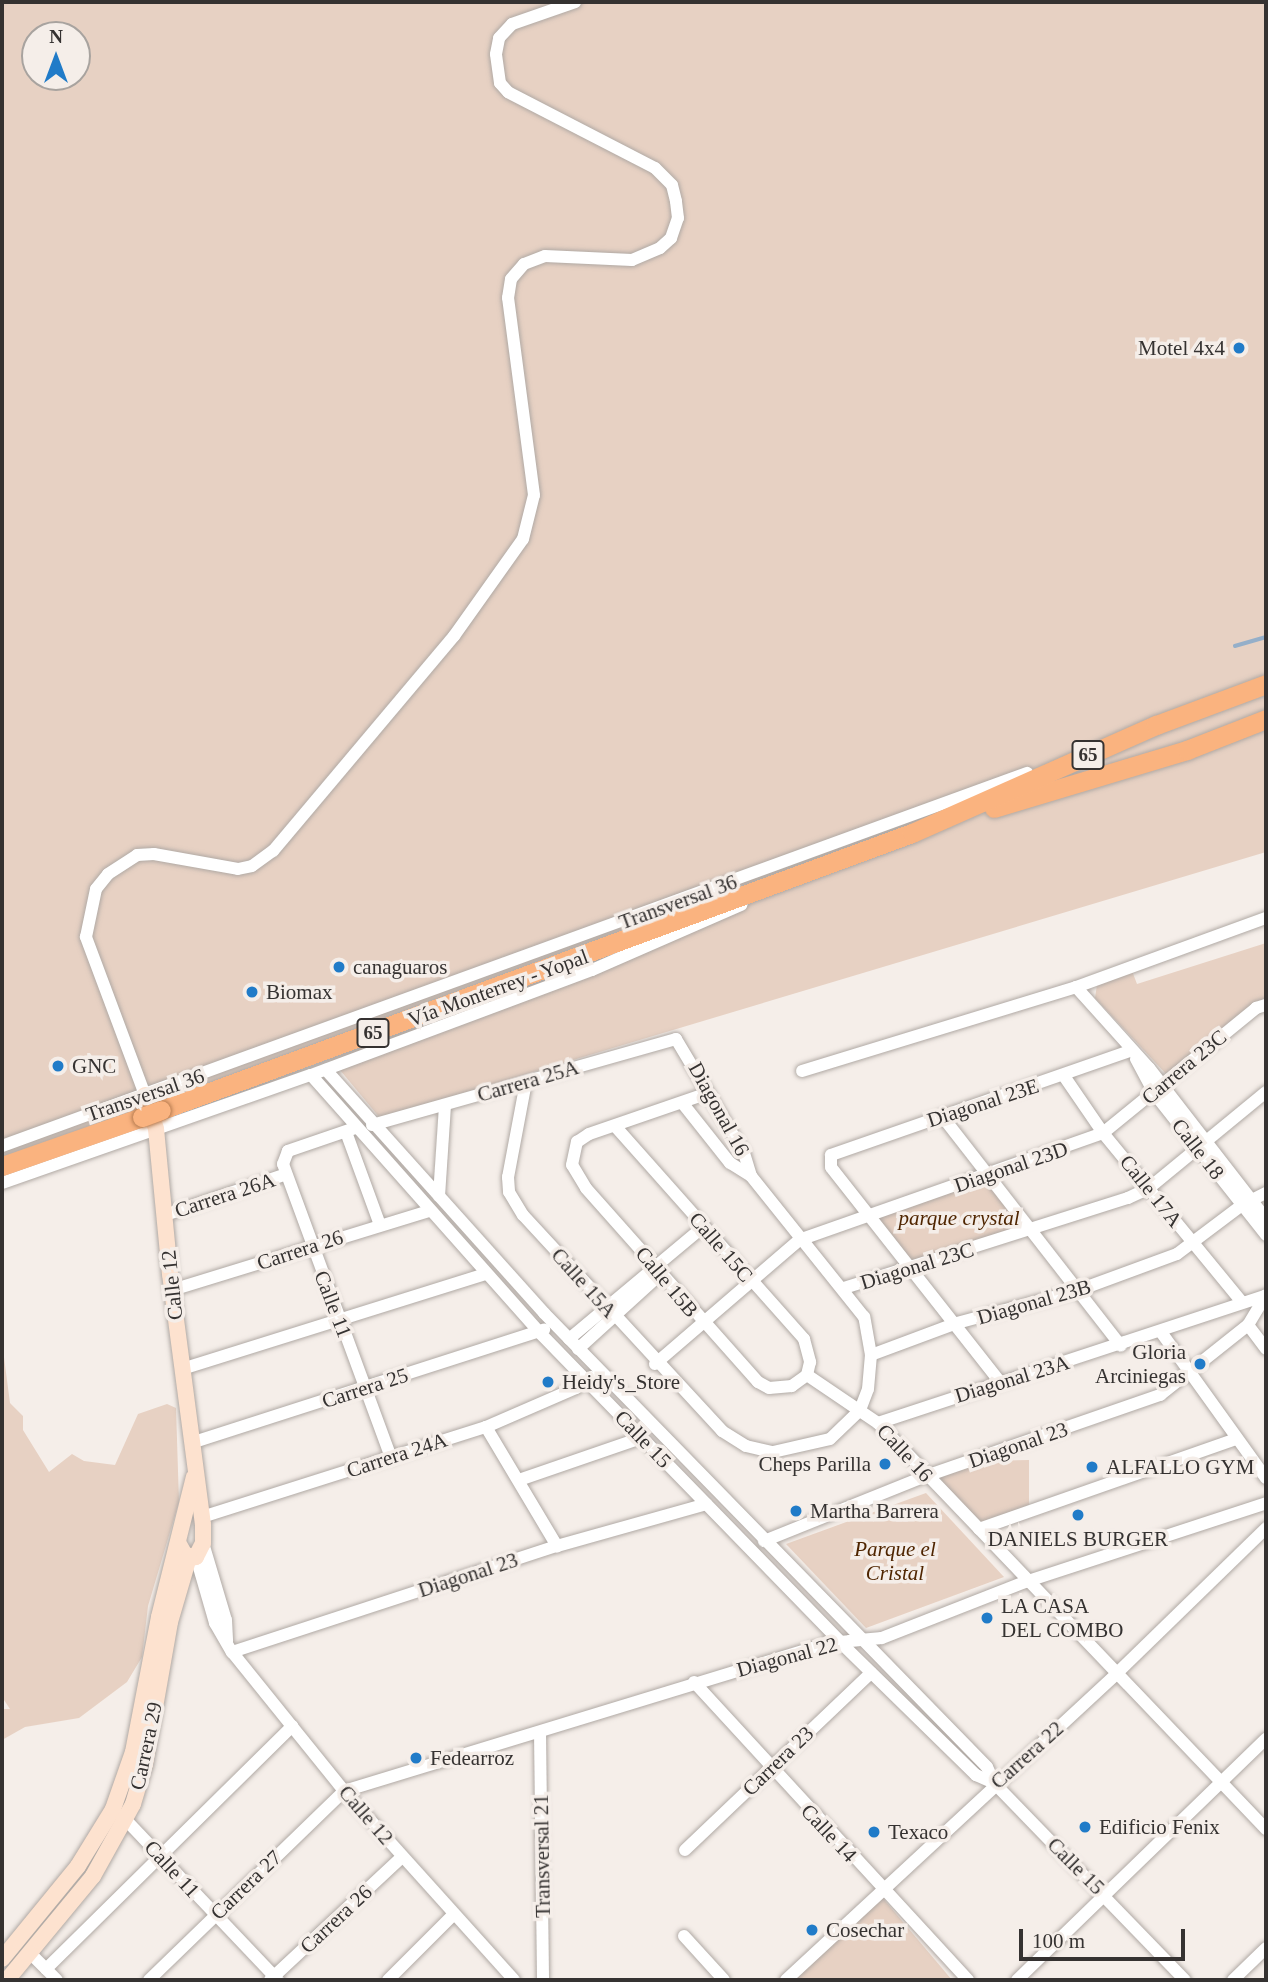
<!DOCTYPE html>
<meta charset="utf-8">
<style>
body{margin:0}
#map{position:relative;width:1268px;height:1982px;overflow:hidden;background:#f5eee9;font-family:"Times New Roman",serif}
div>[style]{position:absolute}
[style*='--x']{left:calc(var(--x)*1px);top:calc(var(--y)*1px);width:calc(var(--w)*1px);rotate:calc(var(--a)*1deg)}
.green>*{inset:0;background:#e7d1c3}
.stream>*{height:3.5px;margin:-1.75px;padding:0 1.75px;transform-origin:1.75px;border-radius:1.75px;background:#95afc9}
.roads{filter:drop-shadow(0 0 2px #b0a9a4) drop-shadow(0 0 2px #b0a9a4)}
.minor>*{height:12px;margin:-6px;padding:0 6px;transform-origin:6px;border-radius:6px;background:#fff}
.secondary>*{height:16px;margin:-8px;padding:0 8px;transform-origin:8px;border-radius:8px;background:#fde2cf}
.trunk>*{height:19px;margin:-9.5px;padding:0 9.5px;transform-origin:9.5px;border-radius:9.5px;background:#fab37f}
.bridges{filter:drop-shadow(0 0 2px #b47a4f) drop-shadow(0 0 2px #b47a4f)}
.trunk-bridge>*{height:19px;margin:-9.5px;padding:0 9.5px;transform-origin:9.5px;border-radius:9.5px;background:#fab37f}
.dots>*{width:19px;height:19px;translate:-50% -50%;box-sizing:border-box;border:4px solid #f5eee9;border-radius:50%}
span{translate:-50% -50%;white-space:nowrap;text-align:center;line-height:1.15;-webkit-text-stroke:7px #f5eee9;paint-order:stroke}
.shield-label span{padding:2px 5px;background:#f5eee9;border:2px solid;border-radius:5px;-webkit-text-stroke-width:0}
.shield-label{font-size:19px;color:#353231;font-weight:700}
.poi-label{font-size:21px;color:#353231}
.right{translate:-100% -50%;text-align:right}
.left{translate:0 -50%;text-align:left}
.street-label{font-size:21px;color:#353231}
.park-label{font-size:21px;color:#4f2500;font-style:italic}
.frame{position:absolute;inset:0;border:4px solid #353231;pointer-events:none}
.north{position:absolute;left:21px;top:21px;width:70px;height:70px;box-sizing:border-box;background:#f5eee9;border:2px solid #a8a39f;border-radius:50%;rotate:0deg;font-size:19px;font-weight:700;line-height:28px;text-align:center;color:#353231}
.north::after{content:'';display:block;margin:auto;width:24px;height:32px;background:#207bc8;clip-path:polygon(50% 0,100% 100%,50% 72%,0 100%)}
.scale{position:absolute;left:1019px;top:1929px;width:166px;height:32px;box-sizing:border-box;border:4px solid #353231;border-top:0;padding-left:9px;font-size:21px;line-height:24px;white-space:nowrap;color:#353231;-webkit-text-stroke:5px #f5eee9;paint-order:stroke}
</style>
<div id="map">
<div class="green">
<div style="clip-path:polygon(evenodd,2px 2px,1266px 2px,1266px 852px,380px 1118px,325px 1052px,2px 1167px,2px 2px,35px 35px,77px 35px,77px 77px,35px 77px,35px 35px)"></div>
<div style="clip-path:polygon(1266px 943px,1266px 997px,1167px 1075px,1095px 998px,1097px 985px,1132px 971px,1137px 984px)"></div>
<div style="clip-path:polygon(985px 1180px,1024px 1229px,908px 1264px,874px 1217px)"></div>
<div style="clip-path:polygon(2px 1342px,10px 1403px,23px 1416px,23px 1430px,49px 1472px,72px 1454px,84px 1461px,115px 1465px,138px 1414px,167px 1404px,176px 1408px,179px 1502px,148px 1606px,142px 1657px,127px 1682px,79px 1718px,25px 1727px,2px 1740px,2px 1709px,10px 1709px,2px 1697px)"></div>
<div style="clip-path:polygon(1029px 1460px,1029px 1507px,980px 1525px,932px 1477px,981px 1461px)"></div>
<div style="clip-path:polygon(926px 1493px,1004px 1577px,866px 1628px,786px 1544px)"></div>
<div style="clip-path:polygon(881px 1896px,952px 1980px,793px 1980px)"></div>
</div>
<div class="stream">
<div style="--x:1235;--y:646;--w:32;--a:-16"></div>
</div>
<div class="roads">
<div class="minor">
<div style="--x:1076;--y:987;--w:109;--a:48"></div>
<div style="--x:1149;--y:1068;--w:191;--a:52.2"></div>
<div style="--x:1136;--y:1059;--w:38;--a:62"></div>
<div style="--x:1154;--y:1093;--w:181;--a:51.7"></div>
<div style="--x:326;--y:1070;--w:326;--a:48.1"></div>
<div style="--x:544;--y:1313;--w:634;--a:45.7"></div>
<div style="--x:987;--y:1767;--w:17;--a:66"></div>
<div style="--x:994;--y:1783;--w:274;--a:45.9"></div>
<div style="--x:802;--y:1071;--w:287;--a:-17"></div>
<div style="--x:1076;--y:987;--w:202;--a:-20"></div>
<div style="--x:311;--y:1075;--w:345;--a:48.4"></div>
<div style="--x:540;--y:1333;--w:429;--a:45.8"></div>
<div style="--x:839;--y:1641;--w:192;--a:44.4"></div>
<div style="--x:976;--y:1775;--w:20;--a:24"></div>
<div style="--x:1064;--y:1076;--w:69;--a:55.6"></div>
<div style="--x:1103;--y:1133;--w:219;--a:50.6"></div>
<div style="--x:526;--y:1082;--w:97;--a:100.7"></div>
<div style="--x:508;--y:1177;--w:15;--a:86"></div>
<div style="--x:509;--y:1192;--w:27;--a:59"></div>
<div style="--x:523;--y:1215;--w:294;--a:47.3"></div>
<div style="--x:722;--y:1431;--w:28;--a:32"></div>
<div style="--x:746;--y:1446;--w:28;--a:13"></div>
<div style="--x:773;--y:1452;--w:58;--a:-12.8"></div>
<div style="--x:830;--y:1439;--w:42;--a:-44"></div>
<div style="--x:860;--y:1410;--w:22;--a:-69"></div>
<div style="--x:868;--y:1389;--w:34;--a:-85"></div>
<div style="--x:871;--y:1355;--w:39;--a:-100"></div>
<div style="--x:864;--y:1317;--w:181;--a:-128.7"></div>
<div style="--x:751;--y:1176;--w:25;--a:-148"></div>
<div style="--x:730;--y:1163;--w:75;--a:-128.5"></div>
<div style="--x:145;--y:1095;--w:169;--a:-110.5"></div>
<div style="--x:86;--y:937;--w:49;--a:-78.2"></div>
<div style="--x:96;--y:889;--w:19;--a:-51"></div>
<div style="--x:108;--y:874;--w:35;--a:-33"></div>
<div style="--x:137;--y:855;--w:17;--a:-3"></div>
<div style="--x:154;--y:854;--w:85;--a:10.1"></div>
<div style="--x:238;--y:869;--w:14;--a:-12"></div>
<div style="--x:252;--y:866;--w:26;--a:-36"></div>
<div style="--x:273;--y:851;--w:281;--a:-49.9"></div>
<div style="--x:454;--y:636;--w:119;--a:-54.6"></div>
<div style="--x:523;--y:539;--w:45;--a:-76"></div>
<div style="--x:534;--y:495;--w:199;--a:-97.5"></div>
<div style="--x:508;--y:298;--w:19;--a:-81"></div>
<div style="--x:511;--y:279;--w:20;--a:-49"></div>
<div style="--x:524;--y:264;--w:22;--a:-21"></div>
<div style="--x:545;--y:256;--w:87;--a:2.6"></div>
<div style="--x:632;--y:260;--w:30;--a:-23"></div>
<div style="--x:660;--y:248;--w:15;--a:-42"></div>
<div style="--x:671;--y:238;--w:21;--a:-71"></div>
<div style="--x:678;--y:218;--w:17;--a:-97"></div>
<div style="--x:676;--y:201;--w:16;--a:-104"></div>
<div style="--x:672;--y:185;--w:24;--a:-135"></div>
<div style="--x:655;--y:168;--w:165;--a:-152.7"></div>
<div style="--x:508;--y:92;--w:12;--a:-132"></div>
<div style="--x:500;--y:83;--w:29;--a:-98"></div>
<div style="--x:496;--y:54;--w:16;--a:-79"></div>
<div style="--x:499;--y:38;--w:19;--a:-47"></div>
<div style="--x:512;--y:24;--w:67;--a:-19.2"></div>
<div style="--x:942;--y:1116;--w:291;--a:52.1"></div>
<div style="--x:372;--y:1125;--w:316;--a:-15.8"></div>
<div style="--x:676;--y:1039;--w:133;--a:59.2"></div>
<div style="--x:744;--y:1153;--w:24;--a:73"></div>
<div style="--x:615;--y:1126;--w:285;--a:48.4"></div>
<div style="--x:804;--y:1339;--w:24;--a:75"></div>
<div style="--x:810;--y:1362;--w:13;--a:103"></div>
<div style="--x:807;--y:1375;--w:19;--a:144"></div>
<div style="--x:792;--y:1386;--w:23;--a:175"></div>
<div style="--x:769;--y:1388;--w:13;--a:-151"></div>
<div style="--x:758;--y:1382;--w:259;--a:-131.6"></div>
<div style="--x:586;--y:1188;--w:27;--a:-121"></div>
<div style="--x:572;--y:1165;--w:24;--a:-78"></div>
<div style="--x:577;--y:1142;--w:14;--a:-34"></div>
<div style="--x:589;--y:1134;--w:126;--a:-19"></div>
<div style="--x:355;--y:1128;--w:71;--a:161.1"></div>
<div style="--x:288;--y:1151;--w:14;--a:111"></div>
<div style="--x:283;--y:1164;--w:313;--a:69.8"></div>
<div style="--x:346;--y:1132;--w:99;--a:69.9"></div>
<div style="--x:2;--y:1146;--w:1091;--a:-20"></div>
<div style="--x:2;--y:1183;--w:327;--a:-19.3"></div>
<div style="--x:311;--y:1075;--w:300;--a:-20.5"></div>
<div style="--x:592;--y:970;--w:163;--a:-23.6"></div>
<div style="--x:439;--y:1196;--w:91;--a:-86.2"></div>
<div style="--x:165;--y:1215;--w:126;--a:-18.6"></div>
<div style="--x:844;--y:1288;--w:298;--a:-17.6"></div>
<div style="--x:1128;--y:1198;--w:23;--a:-25"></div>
<div style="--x:1149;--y:1188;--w:151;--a:-39.4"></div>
<div style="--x:172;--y:1290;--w:268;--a:-17.1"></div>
<div style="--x:1248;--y:1325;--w:30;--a:53"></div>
<div style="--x:1161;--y:1332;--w:180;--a:54.3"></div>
<div style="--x:569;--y:1339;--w:175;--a:-39.9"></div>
<div style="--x:578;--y:1349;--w:104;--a:-42.3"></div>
<div style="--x:655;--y:1279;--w:9;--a:-77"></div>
<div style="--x:871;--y:1355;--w:92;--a:-20.4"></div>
<div style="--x:957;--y:1323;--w:126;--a:-15.1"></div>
<div style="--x:1079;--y:1290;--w:104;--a:-20.2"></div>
<div style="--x:1177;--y:1254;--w:81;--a:-37"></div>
<div style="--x:1242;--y:1205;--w:27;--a:-27"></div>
<div style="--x:655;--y:1364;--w:190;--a:-40.7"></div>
<div style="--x:799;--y:1240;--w:322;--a:-19.4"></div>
<div style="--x:1103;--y:1133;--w:198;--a:-39.2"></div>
<div style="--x:1256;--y:1008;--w:10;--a:-17"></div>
<div style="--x:182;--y:1369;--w:318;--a:-17.4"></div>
<div style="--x:807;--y:1375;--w:86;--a:34.1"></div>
<div style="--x:878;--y:1423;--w:562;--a:46.3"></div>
<div style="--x:1000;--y:1382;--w:273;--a:-128.2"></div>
<div style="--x:831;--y:1167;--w:12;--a:-90"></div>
<div style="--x:831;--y:1155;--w:316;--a:-19.2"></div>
<div style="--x:878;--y:1423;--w:407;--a:-18.2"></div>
<div style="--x:486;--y:1427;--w:139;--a:59.2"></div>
<div style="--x:191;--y:1443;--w:371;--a:-17.8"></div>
<div style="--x:519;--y:1480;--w:129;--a:-19"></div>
<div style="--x:202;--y:1517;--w:298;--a:-17.6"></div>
<div style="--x:486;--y:1427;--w:98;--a:-23.4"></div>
<div style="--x:576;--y:1388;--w:19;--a:-35"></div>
<div style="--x:979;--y:1529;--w:272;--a:-19.3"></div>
<div style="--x:764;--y:1541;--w:175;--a:-21.9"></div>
<div style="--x:926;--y:1476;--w:248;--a:-19.1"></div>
<div style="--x:1160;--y:1395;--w:112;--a:-38.5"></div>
<div style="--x:1248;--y:1325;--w:35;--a:-59"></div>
<div style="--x:203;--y:1543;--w:80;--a:73.4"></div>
<div style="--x:226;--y:1620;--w:21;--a:87"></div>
<div style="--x:196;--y:1557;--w:69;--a:73.9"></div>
<div style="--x:215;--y:1623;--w:34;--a:60"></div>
<div style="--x:232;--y:1652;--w:179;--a:51.1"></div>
<div style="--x:344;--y:1791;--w:254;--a:48"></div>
<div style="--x:232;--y:1652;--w:342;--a:-18.1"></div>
<div style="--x:557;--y:1546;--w:155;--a:-15.7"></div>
<div style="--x:694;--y:1682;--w:405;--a:47.4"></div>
<div style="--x:540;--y:1732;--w:248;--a:89.3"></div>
<div style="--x:125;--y:1819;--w:222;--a:46.5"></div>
<div style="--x:685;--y:1850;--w:257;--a:-43.6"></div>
<div style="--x:684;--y:1936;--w:59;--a:47.7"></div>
<div style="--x:30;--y:1953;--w:38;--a:45"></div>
<div style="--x:46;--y:1969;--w:346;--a:-44.6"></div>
<div style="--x:149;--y:1980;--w:272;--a:-44.1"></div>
<div style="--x:344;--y:1791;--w:507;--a:-16.97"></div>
<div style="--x:829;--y:1643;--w:53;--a:-5.4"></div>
<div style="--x:882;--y:1638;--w:154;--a:-21.4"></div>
<div style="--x:1025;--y:1582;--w:254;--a:-18.1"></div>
<div style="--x:270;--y:1980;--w:180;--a:-43"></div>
<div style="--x:388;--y:1980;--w:93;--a:-45"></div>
<div style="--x:786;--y:1980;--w:449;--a:-42.8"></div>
<div style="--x:1115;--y:1675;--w:211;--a:-44.2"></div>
<div style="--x:1017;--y:1980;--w:347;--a:-44.1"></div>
<div style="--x:1233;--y:1980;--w:46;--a:-44.1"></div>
</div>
<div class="secondary">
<div style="--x:145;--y:1095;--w:36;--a:72"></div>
<div style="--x:156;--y:1129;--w:146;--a:84.5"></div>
<div style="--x:170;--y:1274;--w:253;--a:82.5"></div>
<div style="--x:203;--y:1525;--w:18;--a:90"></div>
<div style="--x:203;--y:1543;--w:16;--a:117"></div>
<div style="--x:196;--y:1557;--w:11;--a:-170"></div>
<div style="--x:185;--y:1555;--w:13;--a:-119"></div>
<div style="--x:2;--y:1959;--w:120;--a:-50.7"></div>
<div style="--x:78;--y:1866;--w:67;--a:-58.4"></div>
<div style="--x:113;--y:1809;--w:60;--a:-70.7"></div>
<div style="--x:133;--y:1752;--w:137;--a:-79.1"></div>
<div style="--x:159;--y:1617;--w:144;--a:-76"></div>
<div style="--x:7;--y:1980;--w:135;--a:-50.4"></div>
<div style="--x:93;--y:1876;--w:82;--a:-60.9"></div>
<div style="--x:133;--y:1804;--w:42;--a:-73.3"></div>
<div style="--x:145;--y:1764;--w:144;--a:-80"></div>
<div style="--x:170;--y:1622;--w:68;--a:-73.7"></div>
</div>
<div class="trunk">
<div style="--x:994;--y:808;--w:202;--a:-16.7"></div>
<div style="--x:1187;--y:750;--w:85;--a:-21.4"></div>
<div style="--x:161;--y:1110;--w:800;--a:-20.25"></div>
<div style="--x:912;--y:833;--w:267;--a:-23.9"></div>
<div style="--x:1156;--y:725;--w:117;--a:-20.4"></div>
<div style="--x:2;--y:1166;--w:148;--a:-19.3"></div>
</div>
</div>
<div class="bridges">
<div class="trunk-bridge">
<div style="--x:142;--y:1117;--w:20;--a:-20"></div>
</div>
</div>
<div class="dots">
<div style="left:1239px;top:348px;background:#207bc8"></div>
<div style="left:339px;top:967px;background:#207bc8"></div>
<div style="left:252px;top:992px;background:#207bc8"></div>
<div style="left:58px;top:1066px;background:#207bc8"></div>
<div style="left:1200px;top:1364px;background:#207bc8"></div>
<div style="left:548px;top:1382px;background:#207bc8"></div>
<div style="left:885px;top:1464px;background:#207bc8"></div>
<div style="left:1092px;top:1467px;background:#207bc8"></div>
<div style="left:796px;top:1511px;background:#207bc8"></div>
<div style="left:1078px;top:1515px;background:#207bc8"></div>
<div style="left:987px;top:1618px;background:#207bc8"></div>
<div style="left:416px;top:1758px;background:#207bc8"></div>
<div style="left:1085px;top:1827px;background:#207bc8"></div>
<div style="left:874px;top:1832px;background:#207bc8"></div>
<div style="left:812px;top:1930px;background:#207bc8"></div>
</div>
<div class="shield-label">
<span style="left:1088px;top:755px">65</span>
<span style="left:373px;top:1033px">65</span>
</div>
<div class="poi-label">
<span class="right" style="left:1225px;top:348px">Motel 4x4</span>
<span class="left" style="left:353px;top:967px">canaguaros</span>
<span class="left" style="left:266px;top:992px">Biomax</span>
<span class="left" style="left:72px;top:1066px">GNC</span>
<span class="right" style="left:1186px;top:1364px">Gloria<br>Arciniegas</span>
<span class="left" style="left:562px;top:1382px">Heidy's_Store</span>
<span class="right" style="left:871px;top:1464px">Cheps Parilla</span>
<span class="left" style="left:1106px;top:1467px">ALFALLO GYM</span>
<span class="left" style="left:810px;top:1511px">Martha Barrera</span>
<span style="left:1078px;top:1539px">DANIELS BURGER</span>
<span class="left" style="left:1001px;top:1618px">LA CASA<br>DEL COMBO</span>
<span class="left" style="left:430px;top:1758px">Fedearroz</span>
<span class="left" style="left:1099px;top:1827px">Edificio Fenix</span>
<span class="left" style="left:888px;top:1832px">Texaco</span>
<span class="left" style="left:826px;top:1930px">Cosechar</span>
</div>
<div class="street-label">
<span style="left:678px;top:902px;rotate:-20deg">Transversal 36</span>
<span style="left:498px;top:988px;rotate:-20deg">Vía Monterrey - Yopal</span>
<span style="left:1184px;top:1067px;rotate:-40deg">Carrera 23C</span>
<span style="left:528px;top:1081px;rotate:-16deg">Carrera 25A</span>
<span style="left:145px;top:1095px;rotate:-19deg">Transversal 36</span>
<span style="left:983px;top:1103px;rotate:-18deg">Diagonal 23E</span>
<span style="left:719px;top:1109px;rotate:61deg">Diagonal 16</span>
<span style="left:1198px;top:1149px;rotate:52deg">Calle 18</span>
<span style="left:1011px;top:1167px;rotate:-19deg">Diagonal 23D</span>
<span style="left:1151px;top:1191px;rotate:51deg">Calle 17A</span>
<span style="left:225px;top:1195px;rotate:-18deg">Carrera 26A</span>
<span style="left:721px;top:1247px;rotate:49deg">Calle 15C</span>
<span style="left:300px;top:1250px;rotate:-18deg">Carrera 26</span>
<span style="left:917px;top:1266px;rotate:-17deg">Diagonal 23C</span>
<span style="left:667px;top:1282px;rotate:50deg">Calle 15B</span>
<span style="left:584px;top:1283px;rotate:48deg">Calle 15A</span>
<span style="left:172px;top:1285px;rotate:-96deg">Calle 12</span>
<span style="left:1034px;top:1302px;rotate:-16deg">Diagonal 23B</span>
<span style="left:333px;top:1304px;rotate:69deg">Calle 11</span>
<span style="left:1012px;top:1379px;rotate:-17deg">Diagonal 23A</span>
<span style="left:365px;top:1388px;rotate:-18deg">Carrera 25</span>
<span style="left:643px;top:1439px;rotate:46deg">Calle 15</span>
<span style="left:1018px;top:1445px;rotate:-19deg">Diagonal 23</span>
<span style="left:905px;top:1453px;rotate:47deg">Calle 16</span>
<span style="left:397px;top:1455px;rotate:-18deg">Carrera 24A</span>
<span style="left:468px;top:1575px;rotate:-18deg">Diagonal 23</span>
<span style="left:787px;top:1657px;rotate:-15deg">Diagonal 22</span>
<span style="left:146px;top:1746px;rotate:-78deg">Carrera 29</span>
<span style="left:1027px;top:1755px;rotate:-42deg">Carrera 22</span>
<span style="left:778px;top:1761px;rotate:-44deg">Carrera 23</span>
<span style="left:366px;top:1815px;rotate:49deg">Calle 12</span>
<span style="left:829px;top:1833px;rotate:47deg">Calle 14</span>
<span style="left:542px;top:1856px;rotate:-91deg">Transversal 21</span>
<span style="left:1076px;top:1866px;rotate:45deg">Calle 15</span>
<span style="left:172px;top:1869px;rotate:47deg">Calle 11</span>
<span style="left:246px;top:1885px;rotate:-44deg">Carrera 27</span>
<span style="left:336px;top:1919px;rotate:-43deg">Carrera 26</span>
</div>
<div class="park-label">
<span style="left:959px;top:1218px">parque crystal</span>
<span style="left:895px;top:1561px">Parque el<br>Cristal</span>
</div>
<div class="frame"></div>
<div class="north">N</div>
<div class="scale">100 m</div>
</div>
